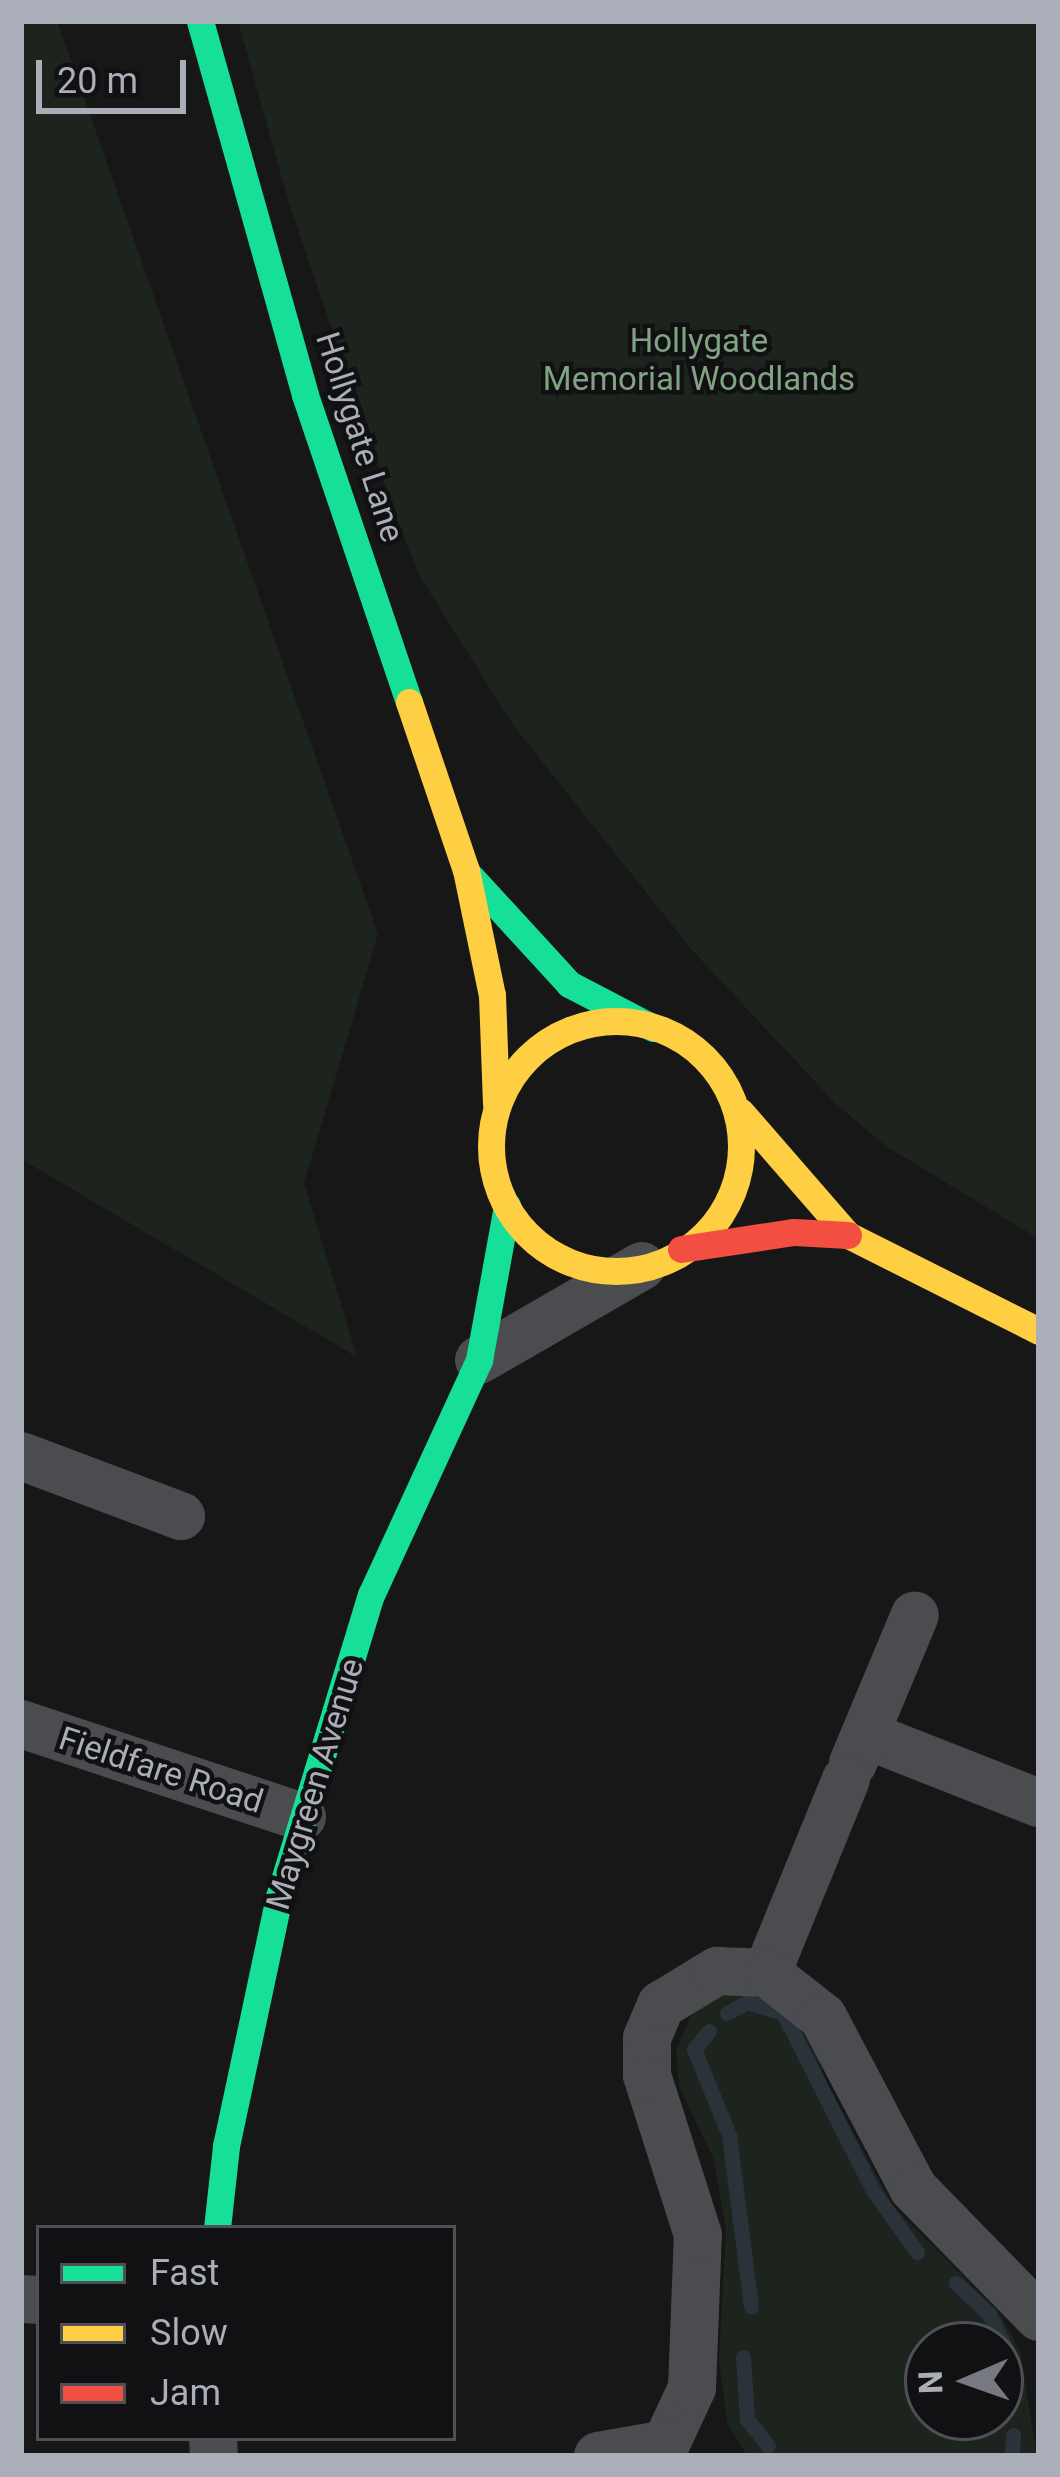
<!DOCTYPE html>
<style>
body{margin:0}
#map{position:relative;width:1060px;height:2477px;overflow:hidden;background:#171717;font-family:Roboto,sans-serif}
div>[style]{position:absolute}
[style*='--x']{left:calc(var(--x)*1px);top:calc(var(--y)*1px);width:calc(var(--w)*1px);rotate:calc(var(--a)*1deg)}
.green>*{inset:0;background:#1d241e}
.stream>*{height:15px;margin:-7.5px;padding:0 7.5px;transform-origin:7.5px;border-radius:7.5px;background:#2a3339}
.street>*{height:48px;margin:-24px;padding:0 24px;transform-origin:24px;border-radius:24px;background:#4b4c50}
.fast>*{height:27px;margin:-13.5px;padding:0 13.5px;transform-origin:13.5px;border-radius:13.5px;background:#16e098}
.slow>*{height:27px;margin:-13.5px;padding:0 13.5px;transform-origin:13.5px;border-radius:13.5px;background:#ffcf43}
.slow>.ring{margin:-13.5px;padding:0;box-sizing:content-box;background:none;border:27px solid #ffcf43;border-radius:50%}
.jam>*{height:27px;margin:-13.5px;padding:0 13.5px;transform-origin:13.5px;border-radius:13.5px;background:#f24e42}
span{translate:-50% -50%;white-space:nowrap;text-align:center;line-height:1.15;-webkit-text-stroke:9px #111113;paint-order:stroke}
.park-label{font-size:33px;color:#80a381}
.street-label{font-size:33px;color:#a9aeb8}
.frame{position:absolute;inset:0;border:24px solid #a9aeb8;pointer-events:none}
.legend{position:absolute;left:36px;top:2225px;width:420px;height:216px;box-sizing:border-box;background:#111113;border:3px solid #4e5055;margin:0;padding:15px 21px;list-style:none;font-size:36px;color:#a9aeb8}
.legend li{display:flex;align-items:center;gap:24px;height:60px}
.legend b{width:60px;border:3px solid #4e5055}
.north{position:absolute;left:904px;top:2321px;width:120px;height:120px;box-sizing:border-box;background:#111113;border:3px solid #4e5055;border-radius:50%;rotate:268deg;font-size:33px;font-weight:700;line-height:48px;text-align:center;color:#a9aeb8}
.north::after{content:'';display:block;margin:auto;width:42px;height:54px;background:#767980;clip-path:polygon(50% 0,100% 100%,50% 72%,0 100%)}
.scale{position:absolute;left:36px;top:60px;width:150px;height:54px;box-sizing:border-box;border:6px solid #a9aeb8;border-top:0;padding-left:15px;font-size:36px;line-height:42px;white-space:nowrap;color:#a9aeb8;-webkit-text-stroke:9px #111113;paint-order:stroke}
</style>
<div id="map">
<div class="green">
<div style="clip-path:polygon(21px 21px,57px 21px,378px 934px,304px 1183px,357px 1357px,21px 1159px)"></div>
<div style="clip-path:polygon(238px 21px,1039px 21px,1039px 1239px,887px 1147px,836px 1104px,692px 950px,513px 725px,419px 575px,394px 512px,288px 200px)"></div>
<div style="clip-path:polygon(evenodd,758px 1989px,810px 2035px,826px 2081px,893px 2206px,1000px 2313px,1020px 2351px,1037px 2456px,747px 2456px,727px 2423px,719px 2361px,726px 2229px,713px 2157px,679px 2087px,676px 2051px,694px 2009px,712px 1997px,758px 1989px,928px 2345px,1000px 2345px,1000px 2417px,928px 2417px,928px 2345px)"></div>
</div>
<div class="stream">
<div style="--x:727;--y:2013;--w:23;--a:-29"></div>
<div style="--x:747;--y:2002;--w:38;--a:17"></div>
<div style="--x:783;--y:2013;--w:201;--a:63.1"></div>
<div style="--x:874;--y:2192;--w:74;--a:54.4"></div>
<div style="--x:709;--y:2031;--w:23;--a:130"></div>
<div style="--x:694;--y:2049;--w:93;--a:67.9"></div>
<div style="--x:729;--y:2135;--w:173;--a:82.7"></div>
<div style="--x:956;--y:2283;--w:45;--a:43.2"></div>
<div style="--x:989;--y:2314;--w:48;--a:64"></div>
<div style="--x:1010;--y:2357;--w:49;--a:91.2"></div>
<div style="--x:743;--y:2357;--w:62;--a:86.3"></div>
<div style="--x:747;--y:2419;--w:34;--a:52"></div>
<div style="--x:1012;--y:2456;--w:21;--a:-87"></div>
</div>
<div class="street">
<div style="--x:479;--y:1360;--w:188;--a:-30"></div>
<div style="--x:21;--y:1456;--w:171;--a:20.6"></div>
<div style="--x:21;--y:1724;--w:296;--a:18.3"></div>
<div style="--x:866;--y:1735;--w:186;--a:21.5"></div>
<div style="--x:853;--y:1763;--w:160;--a:-67.3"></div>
<div style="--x:767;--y:1973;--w:209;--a:-67.8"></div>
<div style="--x:21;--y:2299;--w:18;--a:3"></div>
<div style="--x:213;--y:2438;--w:18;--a:87"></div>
<div style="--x:666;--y:2444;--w:62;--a:-65.1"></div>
<div style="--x:692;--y:2388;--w:153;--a:-87.8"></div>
<div style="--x:698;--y:2235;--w:168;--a:-107.7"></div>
<div style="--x:647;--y:2075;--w:37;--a:-90"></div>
<div style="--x:647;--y:2038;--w:36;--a:-67"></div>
<div style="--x:661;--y:2005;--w:66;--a:-31.3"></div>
<div style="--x:717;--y:1971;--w:50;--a:2.3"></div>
<div style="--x:767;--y:1973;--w:71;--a:38.2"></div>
<div style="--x:823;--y:2017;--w:193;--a:62.2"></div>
<div style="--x:913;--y:2188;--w:180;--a:45.7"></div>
<div style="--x:598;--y:2456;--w:69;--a:-10"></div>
</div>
<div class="fast">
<div style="--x:200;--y:21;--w:388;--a:74.3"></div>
<div style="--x:305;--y:395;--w:324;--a:71.3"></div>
<div style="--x:472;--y:878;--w:144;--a:47.5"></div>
<div style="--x:569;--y:984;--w:95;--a:27.6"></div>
<div style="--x:217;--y:2228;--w:82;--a:-83.7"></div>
<div style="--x:226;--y:2146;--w:255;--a:-78"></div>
<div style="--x:279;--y:1897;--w:316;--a:-73.1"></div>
<div style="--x:371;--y:1595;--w:259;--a:-65.3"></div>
<div style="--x:479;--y:1360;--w:157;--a:-79.7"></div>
</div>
<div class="slow">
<div style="--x:409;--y:702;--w:177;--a:71.3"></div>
<div style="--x:466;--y:870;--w:128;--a:78.3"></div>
<div style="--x:492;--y:995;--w:108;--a:87.9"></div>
<div class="ring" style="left:491px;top:1021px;width:223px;height:223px"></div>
<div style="--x:741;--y:1112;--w:163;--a:49"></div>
<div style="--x:848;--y:1235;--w:214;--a:26.7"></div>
</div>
<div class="jam">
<div style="--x:681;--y:1249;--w:114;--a:-8.6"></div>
<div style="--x:794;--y:1232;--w:54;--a:3.2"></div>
</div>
<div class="park-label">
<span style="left:699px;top:360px">Hollygate<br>Memorial Woodlands</span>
</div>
<div class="street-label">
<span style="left:360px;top:437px;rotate:72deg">Hollygate Lane</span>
<span style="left:161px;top:1770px;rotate:18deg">Fieldfare Road</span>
<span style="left:315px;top:1784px;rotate:-73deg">Maygreen Avenue</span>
</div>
<div class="frame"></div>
<ul class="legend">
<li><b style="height:15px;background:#16e098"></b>Fast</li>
<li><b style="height:15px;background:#ffcf43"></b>Slow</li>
<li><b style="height:15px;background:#f24e42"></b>Jam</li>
</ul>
<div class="north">N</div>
<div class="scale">20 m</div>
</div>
